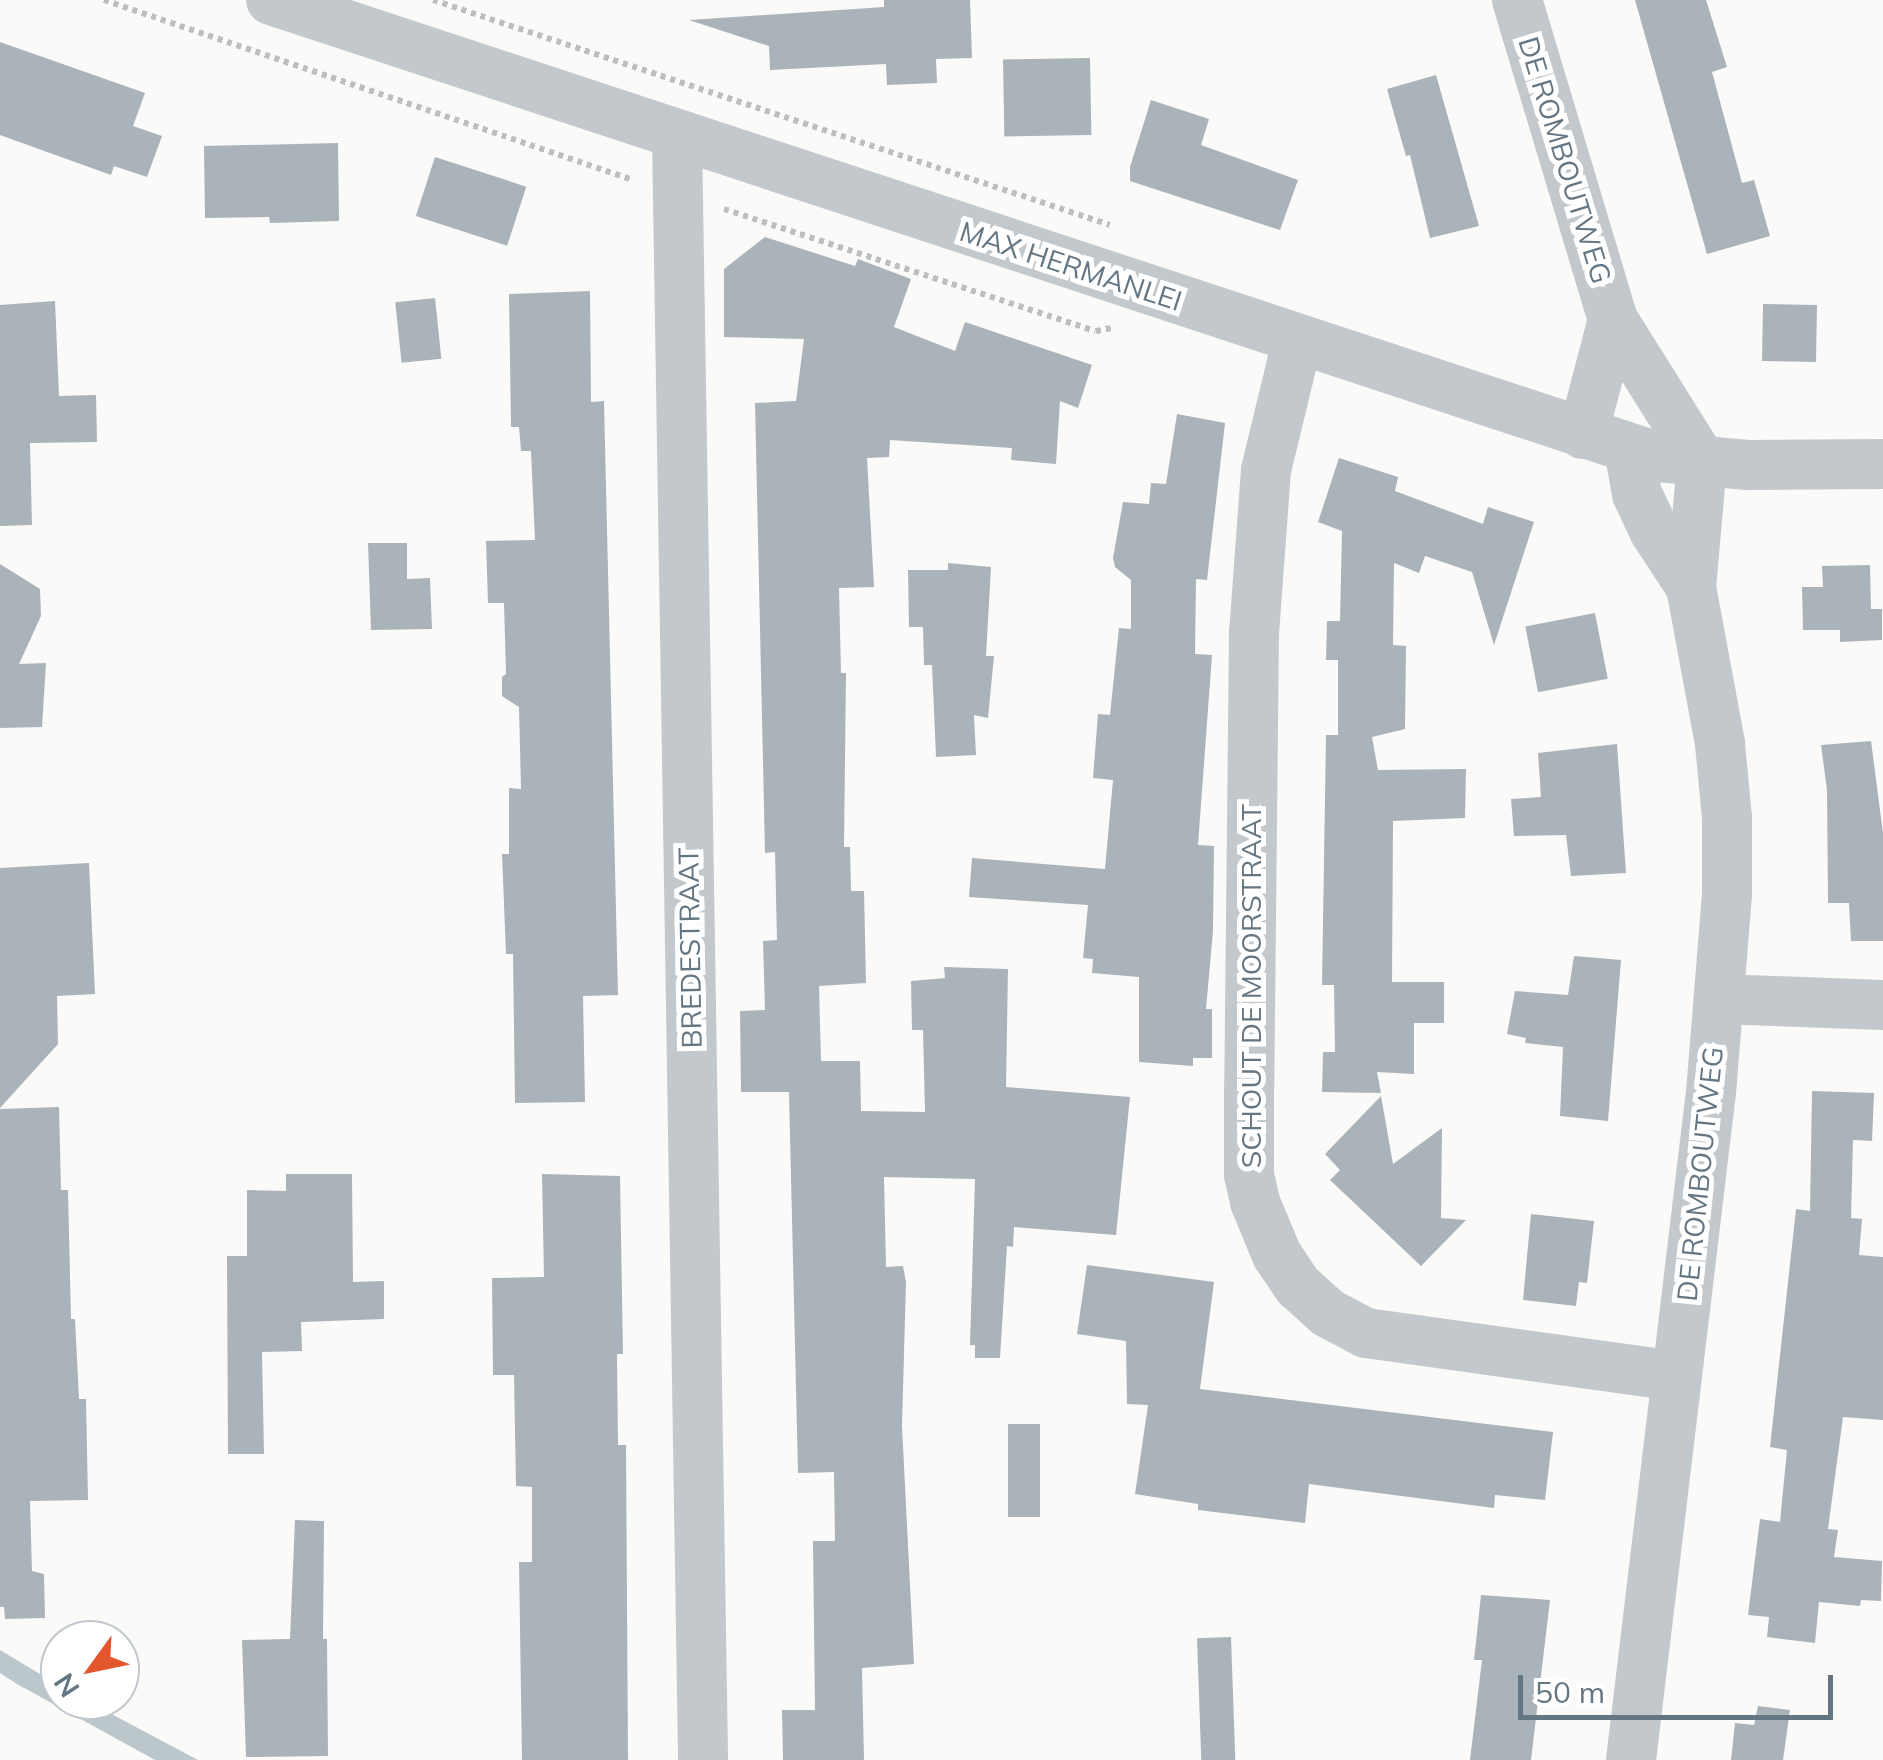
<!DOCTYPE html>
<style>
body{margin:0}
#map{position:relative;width:1883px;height:1760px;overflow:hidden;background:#fafaf8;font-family:Mulish,sans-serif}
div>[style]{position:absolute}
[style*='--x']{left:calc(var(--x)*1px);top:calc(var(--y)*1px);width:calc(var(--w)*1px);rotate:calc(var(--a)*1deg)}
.water>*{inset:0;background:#bbc7cb}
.building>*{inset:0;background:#aab3b9;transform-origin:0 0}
.path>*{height:6px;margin-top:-3px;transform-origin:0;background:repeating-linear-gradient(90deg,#bbbfc2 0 5px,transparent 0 10px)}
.street>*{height:50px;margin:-25px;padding:0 25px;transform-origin:25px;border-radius:25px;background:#c3c8cc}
span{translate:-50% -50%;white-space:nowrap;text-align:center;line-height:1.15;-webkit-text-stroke:10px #fff;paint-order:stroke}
.street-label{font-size:28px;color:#657683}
.north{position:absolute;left:40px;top:1620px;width:100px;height:100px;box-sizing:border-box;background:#fff;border:2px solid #c1c8cd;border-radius:50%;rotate:237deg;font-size:28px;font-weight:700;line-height:40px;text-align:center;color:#657683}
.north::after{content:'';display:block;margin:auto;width:35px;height:45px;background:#e4572e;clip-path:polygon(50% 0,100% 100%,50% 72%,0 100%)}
.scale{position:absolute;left:1518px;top:1675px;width:315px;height:45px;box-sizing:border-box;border:5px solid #657683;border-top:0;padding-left:12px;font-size:30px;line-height:35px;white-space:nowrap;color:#657683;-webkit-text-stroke:8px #fff;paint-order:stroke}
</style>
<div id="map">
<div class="water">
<div style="clip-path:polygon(0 1650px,60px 1686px,60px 1700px,85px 1700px,198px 1760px,155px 1760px,17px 1684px,0 1673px)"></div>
</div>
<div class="building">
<div style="clip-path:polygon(884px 0,970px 0,972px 58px,936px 59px,937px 83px,887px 85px,886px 64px,770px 70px,769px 46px,689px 20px,884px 7px)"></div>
<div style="clip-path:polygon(1635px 0,1706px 0,1727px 67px,1712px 72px,1742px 183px,1754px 180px,1770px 236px,1707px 254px)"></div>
<div style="clip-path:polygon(0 42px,145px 93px,133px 126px,162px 136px,147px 177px,114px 166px,111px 175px,0 135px)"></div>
<div style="left:1090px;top:58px;width:77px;height:87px;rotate:89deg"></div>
<div style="clip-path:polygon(1436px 75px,1479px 226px,1430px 238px,1410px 155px,1406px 156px,1387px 89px)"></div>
<div style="clip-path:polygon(1151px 100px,1209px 119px,1201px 145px,1298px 180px,1280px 230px,1130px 181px,1130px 167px)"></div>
<div style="clip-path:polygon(338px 143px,339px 221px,270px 223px,269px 217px,205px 218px,204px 146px)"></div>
<div style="left:435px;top:157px;width:96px;height:62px;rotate:18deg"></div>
<div style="clip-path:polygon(765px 237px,855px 266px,858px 259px,911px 279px,894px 327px,955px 351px,965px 322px,1092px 365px,1078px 408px,1060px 401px,1056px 464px,1011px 460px,1012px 448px,890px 440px,889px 457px,867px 458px,874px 587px,839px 588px,841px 673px,846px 673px,844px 847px,850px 847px,851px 891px,864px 891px,866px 983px,819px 986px,821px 1061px,860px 1061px,861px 1111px,925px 1112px,923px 1030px,912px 1030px,911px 981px,945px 978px,944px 967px,1008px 969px,1006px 1087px,1130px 1097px,1116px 1235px,1014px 1227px,1013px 1247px,1007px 1246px,1000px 1358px,975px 1358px,975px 1345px,970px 1345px,975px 1179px,884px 1177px,886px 1267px,903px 1266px,906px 1282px,902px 1426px,914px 1664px,862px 1668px,864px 1760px,783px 1760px,782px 1710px,815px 1710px,813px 1541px,835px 1541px,834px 1472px,798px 1473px,789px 1092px,741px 1092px,740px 1011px,765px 1010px,763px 941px,777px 940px,775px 852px,765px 853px,755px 403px,796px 401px,804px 339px,724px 337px,724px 269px)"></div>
<div style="clip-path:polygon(590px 291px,591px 402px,604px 401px,618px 995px,583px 996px,585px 1102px,515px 1103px,513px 954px,506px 954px,502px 854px,509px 854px,509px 788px,521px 789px,519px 707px,502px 696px,502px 677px,506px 674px,504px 603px,488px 603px,486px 541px,535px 540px,531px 451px,521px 451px,519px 427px,511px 427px,509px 294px)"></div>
<div style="left:435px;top:298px;width:61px;height:40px;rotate:84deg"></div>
<div style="clip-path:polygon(55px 301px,59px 396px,96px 395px,97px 442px,30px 443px,32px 525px,0 526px,0 305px)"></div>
<div style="left:1763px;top:304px;width:54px;height:57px;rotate:1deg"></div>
<div style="clip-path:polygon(1177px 414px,1225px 423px,1207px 580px,1196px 579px,1195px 654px,1212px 655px,1198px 845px,1214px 846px,1213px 931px,1206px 1009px,1212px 1009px,1212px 1058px,1193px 1058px,1193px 1066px,1139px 1062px,1139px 977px,1092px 973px,1093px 959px,1083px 958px,1088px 905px,969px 897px,972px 858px,1105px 869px,1113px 780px,1093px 778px,1098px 714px,1110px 715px,1119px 628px,1131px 629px,1131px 580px,1115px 567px,1113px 558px,1123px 502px,1149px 504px,1151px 483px,1166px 484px)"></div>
<div style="clip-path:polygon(1339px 458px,1398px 477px,1395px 491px,1483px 524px,1488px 507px,1534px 522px,1494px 645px,1472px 572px,1425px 556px,1419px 573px,1394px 563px,1393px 645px,1406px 646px,1405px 729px,1372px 737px,1378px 770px,1466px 769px,1465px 818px,1393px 821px,1392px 982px,1444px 982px,1444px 1023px,1414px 1023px,1414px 1074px,1377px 1072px,1381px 1093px,1322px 1092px,1323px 1052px,1335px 1052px,1334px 985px,1322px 985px,1326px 735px,1338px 735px,1338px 660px,1326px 660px,1327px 621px,1340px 621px,1342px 531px,1318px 522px)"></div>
<div style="clip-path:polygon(368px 543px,407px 543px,407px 579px,430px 578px,432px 629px,371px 630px)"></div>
<div style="clip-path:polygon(948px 563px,991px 567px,986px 656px,994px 656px,988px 718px,974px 715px,976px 755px,936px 757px,932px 665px,924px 665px,923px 627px,909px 627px,908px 570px,948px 570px)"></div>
<div style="clip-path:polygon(0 564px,40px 589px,41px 616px,19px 664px,46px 663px,42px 727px,0 728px)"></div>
<div style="clip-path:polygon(1870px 565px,1871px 609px,1882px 609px,1882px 640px,1840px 642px,1840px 630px,1803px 630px,1802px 587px,1823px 587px,1822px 566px)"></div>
<div style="left:1595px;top:613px;width:67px;height:71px;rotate:79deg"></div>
<div style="clip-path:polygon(1871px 741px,1883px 833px,1883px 941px,1851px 941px,1849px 903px,1828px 903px,1827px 790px,1821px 745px)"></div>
<div style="clip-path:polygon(1617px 744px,1626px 873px,1571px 876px,1566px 835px,1514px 836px,1511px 799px,1541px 797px,1538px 753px)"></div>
<div style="clip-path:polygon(89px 863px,95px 994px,57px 996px,58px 1044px,0 1108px,0 868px)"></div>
<div style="clip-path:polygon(1574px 956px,1621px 960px,1608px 1121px,1560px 1116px,1563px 1047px,1525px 1043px,1526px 1038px,1507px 1034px,1515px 991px,1568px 995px)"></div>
<div style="clip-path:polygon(1812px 1091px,1874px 1093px,1872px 1141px,1853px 1140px,1851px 1218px,1862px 1219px,1859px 1255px,1883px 1257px,1883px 1420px,1843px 1417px,1828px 1529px,1838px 1530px,1834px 1557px,1882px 1561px,1881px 1601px,1861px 1600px,1860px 1606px,1819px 1602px,1815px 1643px,1767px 1637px,1769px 1617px,1748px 1615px,1760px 1519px,1780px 1522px,1787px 1450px,1770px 1447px,1796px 1209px,1810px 1211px)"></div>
<div style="clip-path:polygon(1381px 1096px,1393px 1164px,1442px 1128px,1441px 1218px,1466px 1220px,1421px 1266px,1330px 1180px,1340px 1170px,1325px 1154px)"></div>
<div style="clip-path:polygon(59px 1107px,61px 1190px,68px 1190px,71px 1319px,75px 1319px,79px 1399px,86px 1399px,88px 1500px,30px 1501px,32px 1571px,44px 1574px,45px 1618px,5px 1619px,4px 1607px,0 1607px,0 1109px)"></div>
<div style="clip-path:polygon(286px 1174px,352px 1174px,353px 1282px,384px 1281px,384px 1319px,301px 1322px,302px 1351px,262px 1352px,264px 1454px,228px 1454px,227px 1256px,247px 1256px,247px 1190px,286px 1191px)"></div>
<div style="clip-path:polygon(542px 1174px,620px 1176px,623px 1354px,617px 1354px,618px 1445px,626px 1445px,628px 1760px,522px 1760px,519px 1562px,532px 1562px,532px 1487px,516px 1486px,514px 1375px,493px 1375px,492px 1278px,544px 1277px)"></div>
<div style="clip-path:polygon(1531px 1214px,1594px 1221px,1587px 1283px,1579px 1282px,1576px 1306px,1523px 1300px)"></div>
<div style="clip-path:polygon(1087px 1265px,1214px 1282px,1200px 1389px,1553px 1432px,1545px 1500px,1495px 1495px,1494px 1508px,1309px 1484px,1305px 1523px,1198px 1510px,1198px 1504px,1135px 1494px,1148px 1405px,1127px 1404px,1126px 1341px,1077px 1334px)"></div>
<div style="left:1008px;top:1424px;width:32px;height:93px"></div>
<div style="clip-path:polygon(295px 1520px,324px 1521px,323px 1639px,327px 1639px,328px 1756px,246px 1757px,242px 1640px,290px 1639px)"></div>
<div style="clip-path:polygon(1481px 1595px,1550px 1600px,1531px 1760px,1470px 1760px,1482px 1660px,1474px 1660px)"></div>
<div style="left:1231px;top:1637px;width:123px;height:34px;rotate:88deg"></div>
<div style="clip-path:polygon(1758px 1706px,1790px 1710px,1783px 1760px,1731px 1760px,1735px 1723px,1754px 1725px)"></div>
</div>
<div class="path">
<div style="--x:104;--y:0;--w:559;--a:18.79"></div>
<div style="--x:433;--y:0;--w:713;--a:18.38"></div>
<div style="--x:724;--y:209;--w:391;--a:18.2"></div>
<div style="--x:1096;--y:331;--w:16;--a:-11"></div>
</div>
<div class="street">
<div style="--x:271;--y:0;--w:1460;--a:18.24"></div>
<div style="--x:1658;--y:457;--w:90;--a:5.1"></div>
<div style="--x:1748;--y:465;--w:135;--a:-0.4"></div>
<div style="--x:1517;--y:0;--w:334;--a:73.3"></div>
<div style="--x:1613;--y:320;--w:168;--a:57.9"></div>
<div style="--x:1702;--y:462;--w:125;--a:95"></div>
<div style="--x:1691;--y:587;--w:160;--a:79.5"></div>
<div style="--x:1720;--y:744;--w:74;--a:84.6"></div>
<div style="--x:1727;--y:818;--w:76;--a:90"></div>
<div style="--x:1727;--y:894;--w:199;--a:94.6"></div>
<div style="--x:1711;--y:1092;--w:673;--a:96.83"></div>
<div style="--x:677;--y:136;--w:1624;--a:89.08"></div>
<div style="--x:1297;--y:342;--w:132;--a:103.6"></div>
<div style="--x:1266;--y:470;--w:162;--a:94.2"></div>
<div style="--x:1254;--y:632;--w:455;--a:90.6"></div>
<div style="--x:1249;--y:1087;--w:88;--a:90"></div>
<div style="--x:1249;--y:1175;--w:28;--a:77"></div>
<div style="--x:1255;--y:1202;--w:57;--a:67.5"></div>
<div style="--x:1277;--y:1255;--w:37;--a:56"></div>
<div style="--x:1298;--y:1286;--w:40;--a:42"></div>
<div style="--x:1328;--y:1313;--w:43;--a:27.8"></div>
<div style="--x:1366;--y:1333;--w:313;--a:7.9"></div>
<div style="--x:1583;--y:434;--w:118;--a:-75.3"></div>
<div style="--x:1629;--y:449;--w:46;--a:79.9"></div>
<div style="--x:1637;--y:494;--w:42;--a:64.7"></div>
<div style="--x:1655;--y:532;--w:66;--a:56.8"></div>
<div style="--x:1720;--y:999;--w:163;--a:2.1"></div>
</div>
<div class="street-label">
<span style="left:1565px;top:160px;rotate:73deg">DE ROMBOUTWEG</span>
<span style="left:1071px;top:266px;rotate:18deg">MAX HERMANLEI</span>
<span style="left:690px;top:948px;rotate:-91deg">BREDESTRAAT</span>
<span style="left:1251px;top:986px;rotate:-90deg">SCHOUT DE MOORSTRAAT</span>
<span style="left:1700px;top:1174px;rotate:-84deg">DE ROMBOUTWEG</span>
</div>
<div class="north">N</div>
<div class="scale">50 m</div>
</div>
